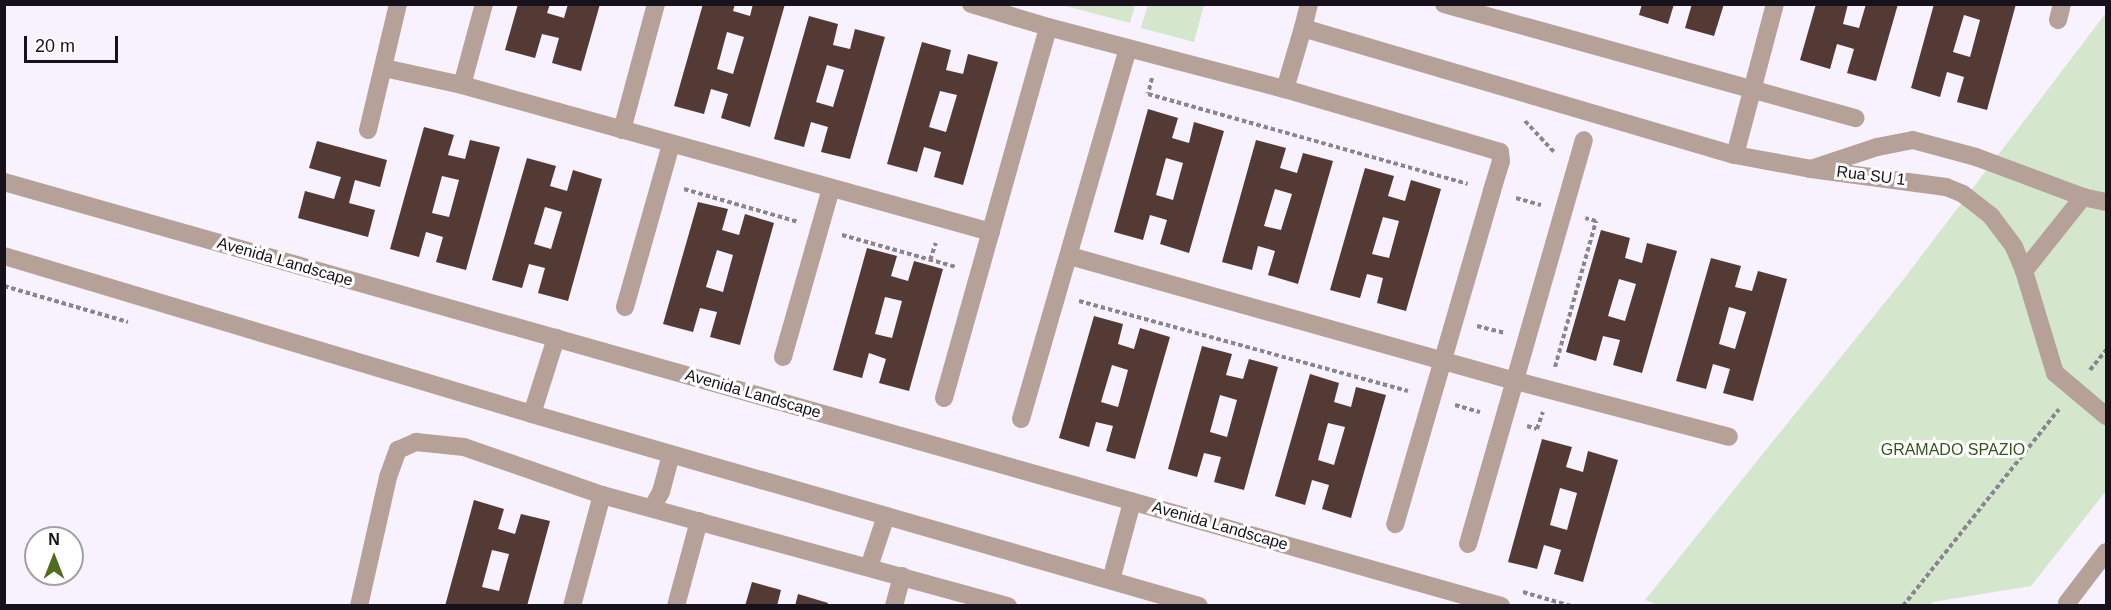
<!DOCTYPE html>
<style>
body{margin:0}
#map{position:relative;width:2111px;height:610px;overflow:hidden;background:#f7f2fd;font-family:Helvetica,sans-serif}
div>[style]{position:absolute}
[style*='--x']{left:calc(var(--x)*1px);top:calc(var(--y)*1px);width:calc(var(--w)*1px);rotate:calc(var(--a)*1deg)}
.green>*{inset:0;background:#d4e7cc}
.building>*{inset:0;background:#533a34}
.path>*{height:4px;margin-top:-2px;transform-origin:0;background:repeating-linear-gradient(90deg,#89848e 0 4.5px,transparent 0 7.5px)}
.minor>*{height:18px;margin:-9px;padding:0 9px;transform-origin:9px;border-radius:9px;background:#b6a198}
span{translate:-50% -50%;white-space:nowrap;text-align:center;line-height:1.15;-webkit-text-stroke:6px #fff;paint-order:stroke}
.street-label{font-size:16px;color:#16111a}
.park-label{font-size:16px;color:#32561f}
.frame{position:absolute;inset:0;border:6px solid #16111a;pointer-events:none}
.north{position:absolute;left:24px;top:526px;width:60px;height:60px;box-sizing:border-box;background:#fff;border:2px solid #a2a0a3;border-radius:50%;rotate:0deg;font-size:16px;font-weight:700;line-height:24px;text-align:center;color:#16111a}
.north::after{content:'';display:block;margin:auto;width:21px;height:27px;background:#506c20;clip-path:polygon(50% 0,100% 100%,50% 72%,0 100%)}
.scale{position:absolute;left:24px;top:36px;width:94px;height:27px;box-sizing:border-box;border:3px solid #16111a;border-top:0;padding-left:8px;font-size:18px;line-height:21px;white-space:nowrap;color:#16111a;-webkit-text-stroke:4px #fff;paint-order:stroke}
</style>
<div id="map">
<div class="green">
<div style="clip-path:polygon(1148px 4px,1204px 5px,1194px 42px,1141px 28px)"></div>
<div style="clip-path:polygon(1062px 5px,1135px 4px,1135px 5px,1130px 23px)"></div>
<div style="clip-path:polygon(2106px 13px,2106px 491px,2031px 586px,1933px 602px,1930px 606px,1661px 606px,1645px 600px,1903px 280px)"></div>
</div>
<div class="building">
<div style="clip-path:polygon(518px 4px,550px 4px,547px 13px,564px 18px,568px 4px,600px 4px,581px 71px,552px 63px,559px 38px,542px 34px,535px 58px,505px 50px)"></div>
<div style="clip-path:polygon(evenodd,703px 4px,735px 4px,733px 11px,750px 16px,753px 4px,785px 4px,750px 127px,721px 118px,728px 94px,711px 89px,704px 114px,674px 106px,703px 4px,727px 32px,744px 37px,733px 74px,717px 69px,727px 32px)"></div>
<div style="clip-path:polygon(1642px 4px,1674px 4px,1668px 24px,1639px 15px)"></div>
<div style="clip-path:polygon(1692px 4px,1724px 4px,1714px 36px,1685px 28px)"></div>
<div style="clip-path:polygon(1816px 4px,1848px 4px,1843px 24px,1859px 28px,1866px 4px,1898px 4px,1876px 81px,1847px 73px,1854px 49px,1837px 44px,1830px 69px,1800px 60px)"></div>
<div style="clip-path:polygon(evenodd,1934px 4px,2016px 4px,1987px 110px,1957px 102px,1964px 77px,1947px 72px,1940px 97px,1911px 88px,1934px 4px,1964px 15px,1980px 20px,1970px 57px,1953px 52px,1964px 15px)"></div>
<div style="clip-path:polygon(evenodd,809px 16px,838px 24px,833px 45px,850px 49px,855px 29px,885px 37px,850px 159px,821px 152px,828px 127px,811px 122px,804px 147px,774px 139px,809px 16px,827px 65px,844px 70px,833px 107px,816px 102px,827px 65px)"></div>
<div style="clip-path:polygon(evenodd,922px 42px,951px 50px,946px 70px,963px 74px,968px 54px,998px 62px,963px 185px,934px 177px,941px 152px,924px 147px,917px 172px,887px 164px,922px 42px,940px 91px,957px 95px,946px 132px,929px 127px,940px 91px)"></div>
<div style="clip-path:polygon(evenodd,1148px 109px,1178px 118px,1172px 138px,1189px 143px,1194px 122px,1224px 131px,1189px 253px,1160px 244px,1167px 220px,1150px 215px,1143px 240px,1114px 232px,1148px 109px,1166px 158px,1183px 163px,1173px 200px,1156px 195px,1166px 158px)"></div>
<div style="clip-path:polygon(evenodd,424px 127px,454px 135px,448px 155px,465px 159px,470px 140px,500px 147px,466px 270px,436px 262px,443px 237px,426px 232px,419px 257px,390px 249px,424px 127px,442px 176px,459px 180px,449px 217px,432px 213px,442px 176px)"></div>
<div style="clip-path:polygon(evenodd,1256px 140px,1286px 148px,1280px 168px,1297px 173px,1303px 153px,1333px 161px,1298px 284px,1268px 275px,1275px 251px,1258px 246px,1252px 270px,1222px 262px,1256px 140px,1275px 189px,1292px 194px,1281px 230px,1264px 226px,1275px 189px)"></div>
<div style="clip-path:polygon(317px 141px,387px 160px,380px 187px,355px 180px,349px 203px,375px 210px,368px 237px,298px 218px,305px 191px,334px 199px,341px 177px,309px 168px)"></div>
<div style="clip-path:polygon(evenodd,527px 158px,556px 166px,550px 186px,567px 191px,573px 170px,602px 179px,568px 301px,538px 293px,545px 268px,529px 264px,522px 288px,492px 280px,527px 158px,545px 207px,562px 212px,551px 249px,534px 244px,545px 207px)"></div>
<div style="clip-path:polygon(evenodd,1365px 168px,1394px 176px,1388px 196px,1405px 201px,1411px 180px,1441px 189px,1406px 311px,1377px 303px,1383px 278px,1367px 274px,1360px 298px,1330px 290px,1365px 168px,1383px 217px,1399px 221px,1389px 258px,1372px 254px,1383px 217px)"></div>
<div style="clip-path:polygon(evenodd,698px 202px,728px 209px,722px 230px,739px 235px,745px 214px,774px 223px,740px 345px,710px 337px,717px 312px,700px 308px,693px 332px,663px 324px,698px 202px,717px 250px,733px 255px,723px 292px,706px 287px,717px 250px)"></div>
<div style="clip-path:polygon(evenodd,1601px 230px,1630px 238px,1625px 258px,1642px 263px,1647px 243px,1677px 251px,1642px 373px,1613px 365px,1620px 340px,1603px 336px,1596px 361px,1566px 352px,1601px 230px,1619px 279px,1636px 284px,1625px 321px,1608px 316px,1619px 279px)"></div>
<div style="clip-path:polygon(evenodd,867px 248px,897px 256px,891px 276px,908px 281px,914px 261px,943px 269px,909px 391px,879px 383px,886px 359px,869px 353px,862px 378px,833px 370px,867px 248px,885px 297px,902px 301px,892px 338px,875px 334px,885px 297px)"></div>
<div style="clip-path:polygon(evenodd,1711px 258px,1741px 266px,1735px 287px,1752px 291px,1758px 271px,1787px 279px,1753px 401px,1723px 393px,1730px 369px,1713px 364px,1706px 389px,1676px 381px,1711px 258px,1729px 307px,1746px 312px,1735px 349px,1719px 344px,1729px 307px)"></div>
<div style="clip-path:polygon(evenodd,1094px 316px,1123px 324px,1118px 344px,1134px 349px,1140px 328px,1170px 337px,1135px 459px,1106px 451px,1113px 426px,1096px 422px,1089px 447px,1059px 438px,1094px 316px,1112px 365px,1128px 370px,1118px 407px,1101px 402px,1112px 365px)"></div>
<div style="clip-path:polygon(evenodd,1202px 346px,1232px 354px,1226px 375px,1243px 379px,1249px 359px,1278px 367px,1244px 490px,1214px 482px,1221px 457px,1204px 453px,1197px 477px,1168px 469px,1202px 346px,1220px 395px,1237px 400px,1227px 437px,1210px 432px,1220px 395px)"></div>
<div style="clip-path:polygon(evenodd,1310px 374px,1339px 383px,1334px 402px,1351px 407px,1356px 387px,1386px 395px,1351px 518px,1322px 509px,1329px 485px,1312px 480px,1305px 505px,1275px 496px,1310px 374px,1328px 423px,1345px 427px,1334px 465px,1318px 460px,1328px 423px)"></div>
<div style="clip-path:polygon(evenodd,1542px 439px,1572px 447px,1566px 467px,1583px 472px,1588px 451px,1618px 460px,1583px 582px,1554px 574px,1561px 550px,1544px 545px,1537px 569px,1508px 562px,1542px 439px,1560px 488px,1577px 493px,1567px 530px,1550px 525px,1560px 488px)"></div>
<div style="clip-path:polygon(evenodd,474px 500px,504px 509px,498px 529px,515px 534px,521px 514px,550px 521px,527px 606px,445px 606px,474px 500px,492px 550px,509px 554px,499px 591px,482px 587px,492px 550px)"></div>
<div style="clip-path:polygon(752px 582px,781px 590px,777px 606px,745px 606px)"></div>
<div style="clip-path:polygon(798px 594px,828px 603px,827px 606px,795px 606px)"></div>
</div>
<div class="path">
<div style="--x:1152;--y:78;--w:16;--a:104"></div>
<div style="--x:1148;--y:94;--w:332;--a:15.7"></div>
<div style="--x:1525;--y:121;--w:42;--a:46.9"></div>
<div style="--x:684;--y:189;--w:119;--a:16.1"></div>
<div style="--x:1516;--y:198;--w:26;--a:16"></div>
<div style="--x:842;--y:235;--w:118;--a:15.7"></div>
<div style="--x:930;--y:260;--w:18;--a:-71"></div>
<div style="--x:4;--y:286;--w:129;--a:16.2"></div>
<div style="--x:1079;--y:301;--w:341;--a:15.3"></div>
<div style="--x:1477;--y:326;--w:29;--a:14"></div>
<div style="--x:1555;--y:367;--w:152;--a:-74.3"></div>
<div style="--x:1596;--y:221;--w:11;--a:-165"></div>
<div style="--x:2090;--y:370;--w:26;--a:-51"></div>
<div style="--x:1455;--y:405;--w:26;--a:16"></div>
<div style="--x:1527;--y:426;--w:10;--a:17"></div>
<div style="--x:1537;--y:429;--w:18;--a:-71"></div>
<div style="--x:1523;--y:592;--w:50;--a:16.3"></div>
<div style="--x:1903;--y:606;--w:251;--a:-51.6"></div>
</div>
<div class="minor">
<div style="--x:971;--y:4;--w:80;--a:16.6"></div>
<div style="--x:1048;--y:27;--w:245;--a:14.7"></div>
<div style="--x:1285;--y:89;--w:64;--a:-73.6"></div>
<div style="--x:1303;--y:28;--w:450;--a:16.4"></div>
<div style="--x:1735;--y:155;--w:77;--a:10.4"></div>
<div style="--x:1444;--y:4;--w:427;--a:15.5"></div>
<div style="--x:2058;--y:20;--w:16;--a:-76"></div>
<div style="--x:1303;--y:28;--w:25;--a:-76"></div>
<div style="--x:384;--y:68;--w:80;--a:12.3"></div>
<div style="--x:462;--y:85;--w:549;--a:15.53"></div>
<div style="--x:462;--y:85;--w:84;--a:-74.8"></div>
<div style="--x:1285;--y:89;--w:224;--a:16.3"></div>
<div style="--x:1500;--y:152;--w:9;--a:84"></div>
<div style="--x:1501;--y:161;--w:31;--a:107"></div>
<div style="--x:1492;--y:191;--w:347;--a:106.2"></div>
<div style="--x:368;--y:130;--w:130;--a:-76.6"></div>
<div style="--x:622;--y:130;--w:131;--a:-74.9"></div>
<div style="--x:1735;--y:155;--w:156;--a:-75.2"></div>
<div style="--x:4;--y:182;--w:1556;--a:15.81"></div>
<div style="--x:2106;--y:202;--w:24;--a:-168"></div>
<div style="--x:2083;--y:197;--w:114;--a:-159.5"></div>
<div style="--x:1976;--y:157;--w:65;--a:-164.9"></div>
<div style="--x:1913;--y:140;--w:37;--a:169"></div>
<div style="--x:1877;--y:147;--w:70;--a:161.6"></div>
<div style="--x:1811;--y:169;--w:136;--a:7.6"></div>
<div style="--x:1946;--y:187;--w:18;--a:22"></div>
<div style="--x:1963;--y:194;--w:36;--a:38"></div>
<div style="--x:1991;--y:216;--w:39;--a:53"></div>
<div style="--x:2014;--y:247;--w:26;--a:67"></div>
<div style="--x:2024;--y:271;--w:107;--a:73.1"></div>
<div style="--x:2055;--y:373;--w:67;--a:40.1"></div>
<div style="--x:4;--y:256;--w:551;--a:16.66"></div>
<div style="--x:532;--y:414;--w:694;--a:16.06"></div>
<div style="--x:1070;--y:256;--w:463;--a:15.7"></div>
<div style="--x:1516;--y:381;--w:220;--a:14.7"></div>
<div style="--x:2024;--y:271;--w:95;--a:-51.4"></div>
<div style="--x:625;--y:307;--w:169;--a:-74.2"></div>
<div style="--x:783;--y:357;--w:176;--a:-74.1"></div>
<div style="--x:944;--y:398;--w:385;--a:-74.3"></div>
<div style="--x:532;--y:414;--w:80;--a:-72.5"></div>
<div style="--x:1021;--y:419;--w:386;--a:-73.9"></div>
<div style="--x:652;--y:508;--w:18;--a:-61"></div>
<div style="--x:661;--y:492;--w:38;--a:-75"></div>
<div style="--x:1468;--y:544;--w:420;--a:-74"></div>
<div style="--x:869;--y:567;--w:54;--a:-71.6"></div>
<div style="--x:1111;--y:580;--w:81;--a:-74.9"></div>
<div style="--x:2067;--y:603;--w:64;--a:-52.6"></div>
<div style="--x:359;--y:606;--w:132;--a:-77.3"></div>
<div style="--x:388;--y:477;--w:29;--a:-70"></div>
<div style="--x:398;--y:450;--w:20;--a:-24"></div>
<div style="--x:416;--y:442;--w:48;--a:5.9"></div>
<div style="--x:464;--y:447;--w:146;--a:19.2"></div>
<div style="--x:602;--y:495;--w:421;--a:15.3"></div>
<div style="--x:572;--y:606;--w:115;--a:-74.9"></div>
<div style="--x:676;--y:606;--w:88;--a:-74.9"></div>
<div style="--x:894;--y:606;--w:31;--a:-75"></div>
</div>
<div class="street-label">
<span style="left:1871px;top:176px;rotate:7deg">Rua SU 1</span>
<span style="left:285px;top:262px;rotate:16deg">Avenida Landscape</span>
<span style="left:753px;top:394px;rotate:16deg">Avenida Landscape</span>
<span style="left:1220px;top:526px;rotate:16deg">Avenida Landscape</span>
</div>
<div class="park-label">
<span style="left:1953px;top:450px">GRAMADO SPAZIO</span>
</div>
<div class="frame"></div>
<div class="north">N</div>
<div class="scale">20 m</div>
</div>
